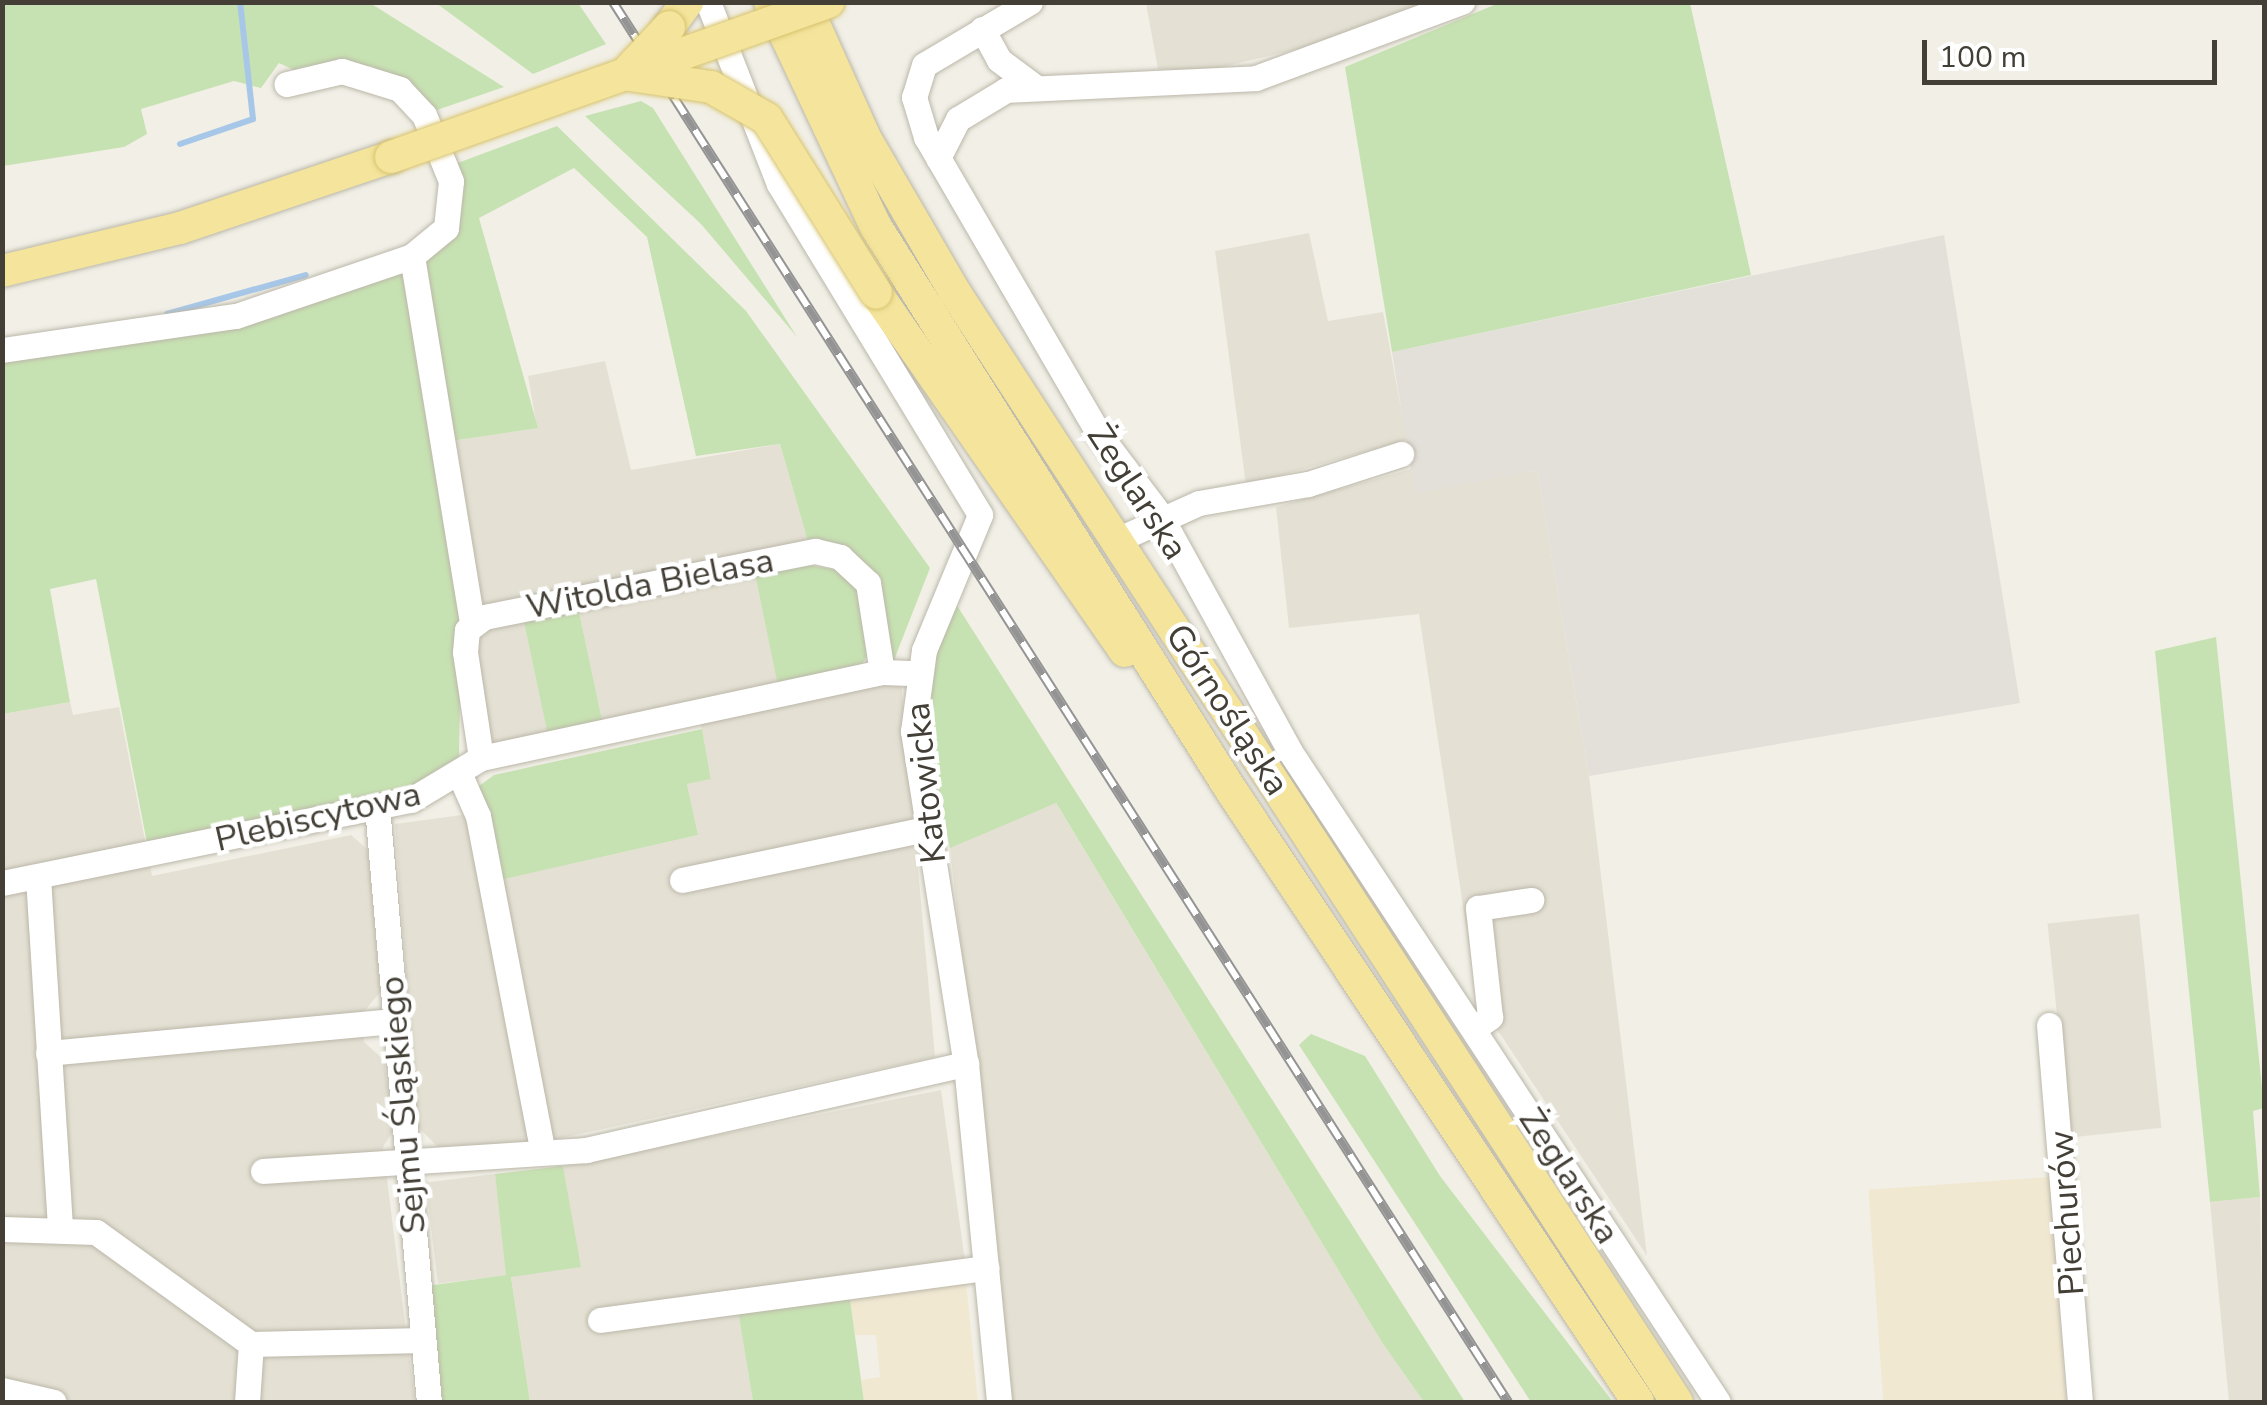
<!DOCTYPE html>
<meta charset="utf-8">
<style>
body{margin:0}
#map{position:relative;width:2267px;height:1405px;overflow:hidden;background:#f1efe6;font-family:"Nunito Sans",sans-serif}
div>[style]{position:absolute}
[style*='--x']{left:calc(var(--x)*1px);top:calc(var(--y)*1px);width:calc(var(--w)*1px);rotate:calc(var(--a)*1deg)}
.residential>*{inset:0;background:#e4e1d4;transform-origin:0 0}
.commercial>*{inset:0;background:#f1e8d2;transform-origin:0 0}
.industrial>*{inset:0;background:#e3e0da}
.green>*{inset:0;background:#c7e2b2;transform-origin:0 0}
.stream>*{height:6px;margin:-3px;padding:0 3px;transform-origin:3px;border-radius:3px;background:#a7c7e8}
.roads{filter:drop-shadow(0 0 2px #bbb7a9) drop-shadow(0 0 2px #bbb7a9)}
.minor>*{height:25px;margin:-12.5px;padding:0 12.5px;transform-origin:12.5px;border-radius:12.5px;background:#fff}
.major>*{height:32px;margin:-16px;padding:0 16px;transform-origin:16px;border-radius:16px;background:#f4e49c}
.rail>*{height:10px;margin-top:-5px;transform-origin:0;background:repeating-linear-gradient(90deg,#fff 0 19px,#949494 0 38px);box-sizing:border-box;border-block:2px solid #949494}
.bridges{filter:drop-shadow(0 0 2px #d7c36d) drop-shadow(0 0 2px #d7c36d)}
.major-bridge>*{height:32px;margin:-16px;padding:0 16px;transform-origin:16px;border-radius:16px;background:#f4e49c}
span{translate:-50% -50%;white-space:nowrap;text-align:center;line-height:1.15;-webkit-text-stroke:9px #fff;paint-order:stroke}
.street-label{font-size:35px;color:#433f36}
.frame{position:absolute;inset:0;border:5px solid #433f36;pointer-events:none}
.scale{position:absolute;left:1922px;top:40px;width:295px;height:45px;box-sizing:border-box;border:5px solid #433f36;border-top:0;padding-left:12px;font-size:30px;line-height:35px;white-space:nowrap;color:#433f36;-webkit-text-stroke:8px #fff;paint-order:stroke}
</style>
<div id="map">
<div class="residential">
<div style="clip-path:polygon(1146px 3px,1423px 3px,1328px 42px,1213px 69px,1158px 69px)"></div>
<div style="clip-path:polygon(1309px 233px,1328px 321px,1383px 312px,1407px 440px,1246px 485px,1215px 251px)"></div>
<div style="clip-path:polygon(605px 361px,631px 470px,780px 444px,809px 545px,478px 609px,451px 441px,537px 428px,528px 376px)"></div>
<div style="clip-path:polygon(1411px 469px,1416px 493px,1537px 470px,1589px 776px,1647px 1256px,1477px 999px,1419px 614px,1289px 628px,1276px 507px)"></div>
<div style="left:755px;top:574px;width:114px;height:180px;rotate:78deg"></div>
<div style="clip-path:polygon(942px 615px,1383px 1344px,1424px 1402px,1012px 1402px,950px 848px,922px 704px)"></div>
<div style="clip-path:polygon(523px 618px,548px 733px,498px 744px,487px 741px,472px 650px,489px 626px)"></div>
<div style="clip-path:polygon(901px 680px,935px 1057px,543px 1142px,438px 1147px,418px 1127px,395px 824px,469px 814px,482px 884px,698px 835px,687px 784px,711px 778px,700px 719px)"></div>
<div style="clip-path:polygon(70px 702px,73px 715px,119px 707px,152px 876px,351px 835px,368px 850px,381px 991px,362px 1014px,364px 1042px,384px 1060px,394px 1130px,383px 1147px,415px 1402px,3px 1402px,3px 714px)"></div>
<div style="left:2139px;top:914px;width:215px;height:92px;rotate:84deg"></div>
<div style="clip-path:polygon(941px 1090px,965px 1261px,736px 1296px,753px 1402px,530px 1402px,511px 1276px,580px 1266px,563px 1166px)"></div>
<div style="left:495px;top:1174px;width:102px;height:70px;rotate:83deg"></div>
<div style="clip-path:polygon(2260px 1197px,2264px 1402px,2229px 1402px,2210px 1202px)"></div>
</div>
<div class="commercial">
<div style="left:2050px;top:1177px;width:225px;height:182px;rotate:86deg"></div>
<div style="clip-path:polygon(966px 1282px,978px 1402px,864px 1402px,861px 1380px,880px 1377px,876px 1335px,855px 1335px,849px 1292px)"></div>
</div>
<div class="industrial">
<div style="clip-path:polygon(1944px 235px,2020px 703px,1589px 776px,1537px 470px,1415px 494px,1392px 352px)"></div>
</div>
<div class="green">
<div style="clip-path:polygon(3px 3px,370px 3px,504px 87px,431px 112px,372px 66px,296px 71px,279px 63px,261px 88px,234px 81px,141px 109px,147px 134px,124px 147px,3px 166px)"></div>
<div style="clip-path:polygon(436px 3px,578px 3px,606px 44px,533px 74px)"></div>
<div style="clip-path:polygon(1499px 3px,1690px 3px,1751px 275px,1392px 352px,1345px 67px)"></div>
<div style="clip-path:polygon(641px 101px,653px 108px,797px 337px,701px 224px,585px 116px)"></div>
<div style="clip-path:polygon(557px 126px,746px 311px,930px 568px,894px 660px,885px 662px,872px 577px,809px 545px,780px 444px,696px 456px,647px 237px,574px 168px,479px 218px,538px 428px,451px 441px,424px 269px,455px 164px)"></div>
<div style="clip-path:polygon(407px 265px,461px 625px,459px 757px,404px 791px,147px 843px,96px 579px,50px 589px,70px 702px,3px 714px,3px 359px)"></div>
<div style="clip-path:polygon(795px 563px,844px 571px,861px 586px,871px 651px,859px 668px,778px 686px,755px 574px)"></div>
<div style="clip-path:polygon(956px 604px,1465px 1402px,1424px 1402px,1383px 1344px,1056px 803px,950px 848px,922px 704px,925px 660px)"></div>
<div style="left:578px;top:607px;width:118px;height:56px;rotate:78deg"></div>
<div style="clip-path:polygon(2216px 637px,2264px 1108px,2253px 1111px,2260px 1197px,2210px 1202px,2155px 651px)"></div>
<div style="clip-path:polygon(702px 729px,711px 779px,687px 784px,698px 835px,496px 881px,475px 789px,494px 775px)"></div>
<div style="clip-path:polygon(1311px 1034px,1365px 1056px,1440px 1176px,1613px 1402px,1531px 1402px,1299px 1045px)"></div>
<div style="clip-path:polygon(563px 1166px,581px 1267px,511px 1277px,530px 1402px,437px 1402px,427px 1286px,506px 1275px,495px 1174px)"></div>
<div style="clip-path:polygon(849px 1292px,864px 1402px,753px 1402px,738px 1310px)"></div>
</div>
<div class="stream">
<div style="--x:180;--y:144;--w:77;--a:-18.9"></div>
<div style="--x:253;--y:119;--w:118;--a:-96.3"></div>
<div style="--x:167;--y:314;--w:144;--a:-15.7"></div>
</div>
<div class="roads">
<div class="minor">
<div style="--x:708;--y:2;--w:195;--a:68.7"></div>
<div style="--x:779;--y:184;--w:387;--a:58.7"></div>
<div style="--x:980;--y:515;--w:146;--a:112.5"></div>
<div style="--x:924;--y:650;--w:82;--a:97.7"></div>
<div style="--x:913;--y:731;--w:337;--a:81"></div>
<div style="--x:966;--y:1064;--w:340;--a:84.4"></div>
<div style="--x:1030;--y:2;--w:123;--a:149.3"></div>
<div style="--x:924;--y:65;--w:34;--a:107"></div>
<div style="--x:914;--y:97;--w:42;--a:73.3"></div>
<div style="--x:926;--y:137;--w:342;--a:59.8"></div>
<div style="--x:1098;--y:433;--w:103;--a:52.9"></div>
<div style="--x:1160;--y:515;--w:268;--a:61.2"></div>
<div style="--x:1289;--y:750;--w:780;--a:56.66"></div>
<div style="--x:982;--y:29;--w:35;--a:61"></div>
<div style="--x:999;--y:60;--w:44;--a:36.6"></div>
<div style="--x:938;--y:158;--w:44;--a:-62.9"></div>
<div style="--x:958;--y:119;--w:56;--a:-31.1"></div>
<div style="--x:1006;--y:90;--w:250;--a:-2.7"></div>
<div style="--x:1256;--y:78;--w:220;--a:-20.3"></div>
<div style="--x:412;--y:256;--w:370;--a:80.7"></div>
<div style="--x:2;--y:350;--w:236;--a:-8.3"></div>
<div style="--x:236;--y:316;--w:186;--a:-18.8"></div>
<div style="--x:412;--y:256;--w:44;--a:-39.5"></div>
<div style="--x:446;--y:228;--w:47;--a:-83.9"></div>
<div style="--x:451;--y:181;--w:71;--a:-112.2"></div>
<div style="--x:424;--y:115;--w:35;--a:-133"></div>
<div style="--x:400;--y:89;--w:61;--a:-162.8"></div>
<div style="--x:342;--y:71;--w:57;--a:166.7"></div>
<div style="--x:1117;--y:540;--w:90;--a:-24.3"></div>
<div style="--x:1199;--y:503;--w:111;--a:-9.9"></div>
<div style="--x:1308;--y:484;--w:98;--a:-17.9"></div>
<div style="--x:481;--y:758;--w:107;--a:-98.6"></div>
<div style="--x:465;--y:652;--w:22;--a:-85"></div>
<div style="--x:467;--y:630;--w:21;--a:-37"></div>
<div style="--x:484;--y:617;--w:338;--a:-11.3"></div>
<div style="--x:815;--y:551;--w:26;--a:13"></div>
<div style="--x:840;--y:557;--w:38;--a:43"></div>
<div style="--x:868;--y:583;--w:90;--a:81.1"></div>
<div style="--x:459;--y:773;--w:47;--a:66.2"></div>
<div style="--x:478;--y:816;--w:342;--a:79.1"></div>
<div style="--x:377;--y:807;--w:597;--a:85.01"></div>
<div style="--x:38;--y:877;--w:349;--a:86.4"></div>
<div style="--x:682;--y:880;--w:250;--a:-11.8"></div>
<div style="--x:2;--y:883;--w:417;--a:-11.5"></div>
<div style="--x:411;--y:800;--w:82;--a:-31"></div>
<div style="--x:481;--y:758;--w:410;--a:-12.1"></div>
<div style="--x:882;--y:672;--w:35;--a:2"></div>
<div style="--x:2049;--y:1025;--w:378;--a:85.3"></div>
<div style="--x:1475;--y:1028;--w:19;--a:-36"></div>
<div style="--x:1490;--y:1017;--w:110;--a:-96.3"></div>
<div style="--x:1478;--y:908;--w:54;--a:-8.6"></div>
<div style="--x:48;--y:1053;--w:348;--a:-5.3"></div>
<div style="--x:263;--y:1171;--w:324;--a:-3.7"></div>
<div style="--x:586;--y:1150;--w:390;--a:-12.8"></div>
<div style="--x:2;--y:1229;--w:94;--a:1.8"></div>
<div style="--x:96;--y:1232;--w:191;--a:35.9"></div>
<div style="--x:251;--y:1344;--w:172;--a:-1.3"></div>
<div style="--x:600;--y:1320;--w:390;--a:-7.7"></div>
<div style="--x:2;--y:1390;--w:53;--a:13"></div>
<div style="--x:247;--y:1402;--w:58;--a:-86.1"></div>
</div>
<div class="major">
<div style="--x:770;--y:2;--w:249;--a:64.8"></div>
<div style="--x:876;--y:227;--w:666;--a:57.77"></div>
<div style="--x:1231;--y:790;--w:735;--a:56.37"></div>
<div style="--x:804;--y:2;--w:149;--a:65.8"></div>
<div style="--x:865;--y:138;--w:177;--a:59.8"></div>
<div style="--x:954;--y:291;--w:1326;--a:56.95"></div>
<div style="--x:669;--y:27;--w:31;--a:-54"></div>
<div style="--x:2;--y:271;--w:183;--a:-13.6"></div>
<div style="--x:180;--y:228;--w:223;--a:-18.6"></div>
<div style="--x:876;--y:293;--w:436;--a:55.2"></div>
</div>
</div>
<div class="rail">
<div style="--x:613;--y:2;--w:1662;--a:57.41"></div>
</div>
<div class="bridges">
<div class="major-bridge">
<div style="--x:628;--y:71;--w:60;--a:-47"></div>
<div style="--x:630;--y:75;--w:82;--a:8.4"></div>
<div style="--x:711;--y:87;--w:64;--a:29.7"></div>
<div style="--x:767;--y:119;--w:205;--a:57.9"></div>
<div style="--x:391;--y:157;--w:464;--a:-19.5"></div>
</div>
</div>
<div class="street-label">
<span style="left:1137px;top:492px;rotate:57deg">Żeglarska</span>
<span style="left:650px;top:584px;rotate:-11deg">Witolda Bielasa</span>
<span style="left:1227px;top:710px;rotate:57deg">Górnośląska</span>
<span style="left:926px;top:783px;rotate:-96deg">Katowicka</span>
<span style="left:318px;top:817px;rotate:-13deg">Plebiscytowa</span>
<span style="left:403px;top:1105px;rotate:-95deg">Sejmu Śląskiego</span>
<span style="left:1569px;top:1176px;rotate:57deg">Żeglarska</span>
<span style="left:2067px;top:1213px;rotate:-94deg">Piechurów</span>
</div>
<div class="frame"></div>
<div class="scale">100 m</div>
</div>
